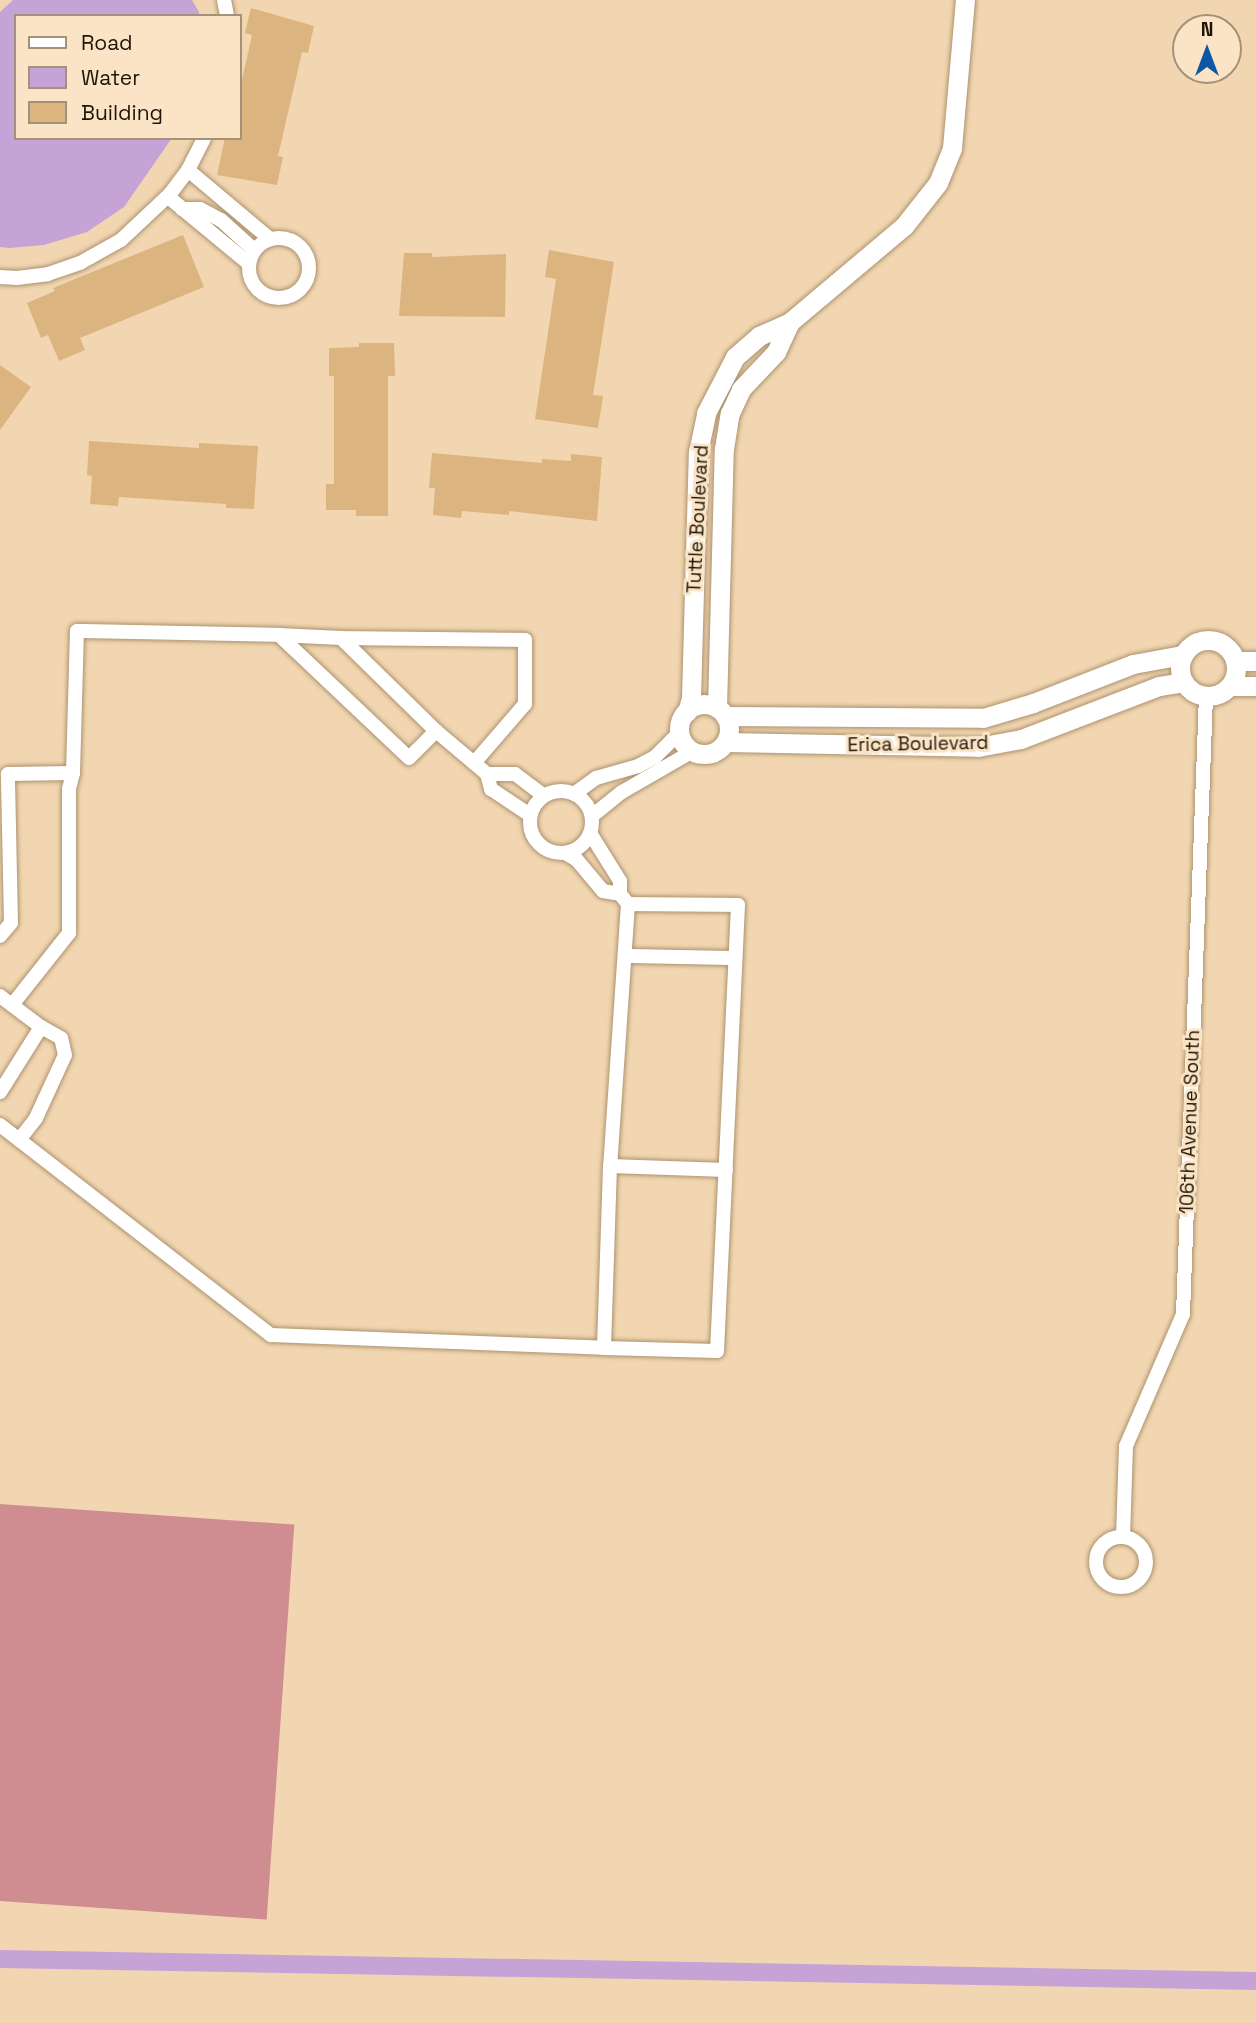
<!DOCTYPE html>
<style>
body{margin:0}
#map{position:relative;width:1256px;height:2023px;overflow:hidden;background:#f2d6b1;font-family:"Space Grotesk",sans-serif}
div>[style]{position:absolute}
[style*='--x']{left:calc(var(--x)*1px);top:calc(var(--y)*1px);width:calc(var(--w)*1px);rotate:calc(var(--a)*1deg)}
.forest>*{inset:0;background:#cf8c91;transform-origin:0 0}
.water>*{inset:0;background:#c6a3d7}
.canal>*{height:18px;margin:-9px;padding:0 9px;transform-origin:9px;border-radius:9px;background:#c6a3d7}
.building>*{inset:0;background:#dbb480}
.roads{filter:drop-shadow(0 0 2px #ac926f) drop-shadow(0 0 2px #ac926f)}
.street>*{height:14px;margin:-7px;padding:0 7px;transform-origin:7px;border-radius:7px;background:#fff}
.street>.ring{margin:-7px;padding:0;box-sizing:content-box;background:none;border:14px solid #fff;border-radius:50%}
.secondary>*{height:19px;margin:-9.5px;padding:0 9.5px;transform-origin:9.5px;border-radius:9.5px;background:#fff}
.secondary>.ring{margin:-9.5px;padding:0;box-sizing:content-box;background:none;border:19px solid #fff;border-radius:50%}
span{translate:-50% -50%;white-space:nowrap;text-align:center;line-height:1.15;-webkit-text-stroke:6px #fbe4c6;paint-order:stroke}
.street-label{font-size:19px;color:#1f1507}
.legend{position:absolute;left:14px;top:14px;width:228px;height:126px;box-sizing:border-box;background:#fbe4c6;border:2px solid #a3917a;margin:0;padding:9px 12px;list-style:none;font-size:21px;color:#1f1507}
.legend li{display:flex;align-items:center;gap:14px;height:35px}
.legend b{width:35px;border:2px solid #a3917a}
.north{position:absolute;left:1172px;top:14px;width:70px;height:70px;box-sizing:border-box;background:#fbe4c6;border:2px solid #a3917a;border-radius:50%;rotate:0deg;font-size:19px;font-weight:700;line-height:28px;text-align:center;color:#1f1507}
.north::after{content:'';display:block;margin:auto;width:24px;height:32px;background:#0c57a6;clip-path:polygon(50% 0,100% 100%,50% 72%,0 100%)}
</style>
<div id="map">
<div class="forest">
<div style="left:0;top:1504px;width:295px;height:396px;rotate:4deg"></div>
</div>
<div class="water">
<div style="clip-path:polygon(13px 0,192px 0,199px 12px,198px 16px,16px 16px,16px 138px,172px 138px,124px 207px,87px 232px,44px 245px,9px 248px,0 247px,0 12px)"></div>
</div>
<div class="canal">
<div style="--x:0;--y:1959;--w:1256;--a:1"></div>
</div>
<div class="building">
<div style="clip-path:polygon(251px 8px,314px 26px,308px 53px,302px 52px,278px 156px,283px 157px,277px 185px,217px 175px,225px 138px,240px 138px,240px 89px,252px 35px,245px 33px)"></div>
<div style="clip-path:polygon(183px 235px,204px 287px,80px 338px,85px 350px,59px 361px,48px 335px,41px 338px,27px 303px,55px 291px,53px 288px)"></div>
<div style="clip-path:polygon(549px 250px,614px 262px,593px 395px,603px 396px,598px 428px,535px 419px,556px 279px,545px 277px)"></div>
<div style="clip-path:polygon(404px 253px,432px 253px,432px 257px,506px 254px,505px 317px,399px 316px)"></div>
<div style="clip-path:polygon(359px 343px,394px 343px,395px 376px,388px 376px,388px 516px,356px 516px,356px 510px,326px 510px,326px 484px,334px 484px,334px 376px,329px 376px,329px 348px,359px 347px)"></div>
<div style="clip-path:polygon(0 365px,31px 387px,0 430px)"></div>
<div style="clip-path:polygon(89px 441px,199px 448px,199px 443px,258px 446px,254px 509px,226px 508px,226px 504px,119px 497px,118px 506px,90px 504px,92px 476px,87px 475px)"></div>
<div style="clip-path:polygon(432px 453px,542px 463px,542px 459px,571px 461px,571px 454px,602px 457px,597px 521px,509px 511px,509px 515px,462px 511px,461px 518px,433px 515px,435px 488px,429px 488px)"></div>
</div>
<div class="roads">
<div class="street">
<div style="--x:224;--y:0;--w:16;--a:79"></div>
<div style="--x:188;--y:170;--w:107;--a:40.1"></div>
<div style="--x:170;--y:194;--w:6;--a:72"></div>
<div style="--x:172;--y:200;--w:97;--a:39.6"></div>
<div style="--x:182;--y:209;--w:18;--a:0"></div>
<div style="--x:200;--y:209;--w:24;--a:28"></div>
<div style="--x:221;--y:220;--w:45;--a:42.3"></div>
<div class="ring" style="left:249px;top:238px;width:46px;height:46px"></div>
<div style="--x:0;--y:277;--w:17;--a:3"></div>
<div style="--x:17;--y:278;--w:31;--a:-7"></div>
<div style="--x:48;--y:274;--w:34;--a:-19"></div>
<div style="--x:80;--y:263;--w:47;--a:-29.3"></div>
<div style="--x:121;--y:240;--w:67;--a:-43.2"></div>
<div style="--x:170;--y:194;--w:30;--a:-53"></div>
<div style="--x:188;--y:170;--w:36;--a:-63"></div>
<div style="--x:341;--y:638;--w:184;--a:0.6"></div>
<div style="--x:525;--y:640;--w:64;--a:90"></div>
<div style="--x:525;--y:704;--w:78;--a:130.8"></div>
<div style="--x:436;--y:731;--w:38;--a:135"></div>
<div style="--x:409;--y:758;--w:179;--a:-136.6"></div>
<div style="--x:279;--y:635;--w:62;--a:2.8"></div>
<div style="--x:341;--y:638;--w:133;--a:44.4"></div>
<div style="--x:436;--y:731;--w:67;--a:40.1"></div>
<div style="--x:487;--y:774;--w:16;--a:75"></div>
<div style="--x:491;--y:789;--w:47;--a:33.7"></div>
<div style="--x:487;--y:774;--w:28;--a:0"></div>
<div style="--x:515;--y:774;--w:36;--a:37"></div>
<div class="ring" style="left:530px;top:791px;width:48px;height:48px"></div>
<div style="--x:574;--y:794;--w:27;--a:-36"></div>
<div style="--x:596;--y:778;--w:44;--a:-15.9"></div>
<div style="--x:638;--y:766;--w:19;--a:-28"></div>
<div style="--x:655;--y:757;--w:35;--a:-45"></div>
<div style="--x:592;--y:816;--w:38;--a:-39"></div>
<div style="--x:622;--y:792;--w:82;--a:-30"></div>
<div style="--x:590;--y:833;--w:57;--a:58"></div>
<div style="--x:620;--y:881;--w:13;--a:90"></div>
<div style="--x:620;--y:894;--w:13;--a:51"></div>
<div style="--x:565;--y:853;--w:14;--a:30"></div>
<div style="--x:577;--y:860;--w:40;--a:50"></div>
<div style="--x:603;--y:891;--w:17;--a:10"></div>
<div style="--x:0;--y:936;--w:17;--a:-50"></div>
<div style="--x:11;--y:923;--w:149;--a:-91.2"></div>
<div style="--x:8;--y:774;--w:65;--a:-0.9"></div>
<div style="--x:73;--y:773;--w:142;--a:-88.4"></div>
<div style="--x:77;--y:631;--w:202;--a:1.1"></div>
<div style="--x:626;--y:956;--w:109;--a:1.1"></div>
<div style="--x:0;--y:996;--w:51;--a:37.1"></div>
<div style="--x:41;--y:1027;--w:77;--a:122.2"></div>
<div style="--x:12;--y:1005;--w:92;--a:-51.6"></div>
<div style="--x:69;--y:933;--w:144;--a:-90"></div>
<div style="--x:69;--y:789;--w:16;--a:-76"></div>
<div style="--x:0;--y:1125;--w:343;--a:37.8"></div>
<div style="--x:271;--y:1335;--w:333;--a:2.2"></div>
<div style="--x:604;--y:1348;--w:113;--a:1.5"></div>
<div style="--x:717;--y:1351;--w:446;--a:-87.3"></div>
<div style="--x:738;--y:905;--w:110;--a:-179.5"></div>
<div style="--x:628;--y:904;--w:263;--a:93.9"></div>
<div style="--x:610;--y:1166;--w:182;--a:91.9"></div>
<div style="--x:19;--y:1140;--w:28;--a:-52"></div>
<div style="--x:36;--y:1118;--w:69;--a:-65.3"></div>
<div style="--x:65;--y:1055;--w:17;--a:-103"></div>
<div style="--x:61;--y:1038;--w:23;--a:-151"></div>
<div style="--x:610;--y:1166;--w:116;--a:2"></div>
<div class="ring" style="left:1096px;top:1537px;width:36px;height:36px"></div>
<div style="--x:1123;--y:1537;--w:91;--a:-88.1"></div>
<div style="--x:1126;--y:1446;--w:144;--a:-66.6"></div>
<div style="--x:1183;--y:1314;--w:618;--a:-87.87"></div>
</div>
<div class="secondary">
<div class="ring" style="left:1180px;top:640px;width:37px;height:37px"></div>
<div style="--x:1235;--y:661;--w:21;--a:0"></div>
<div style="--x:1230;--y:686;--w:26;--a:0"></div>
<div class="ring" style="left:679px;top:704px;width:31px;height:31px"></div>
<div style="--x:717;--y:708;--w:259;--a:-88.5"></div>
<div style="--x:724;--y:449;--w:36;--a:-81"></div>
<div style="--x:730;--y:413;--w:26;--a:-65"></div>
<div style="--x:741;--y:389;--w:51;--a:-46.6"></div>
<div style="--x:776;--y:352;--w:33;--a:-65"></div>
<div style="--x:687;--y:712;--w:15;--a:-74"></div>
<div style="--x:691;--y:698;--w:246;--a:-88.4"></div>
<div style="--x:698;--y:452;--w:40;--a:-78"></div>
<div style="--x:706;--y:413;--w:63;--a:-62.6"></div>
<div style="--x:735;--y:357;--w:32;--a:-41"></div>
<div style="--x:759;--y:336;--w:34;--a:-24"></div>
<div style="--x:790;--y:322;--w:149;--a:-40.1"></div>
<div style="--x:904;--y:226;--w:55;--a:-51.7"></div>
<div style="--x:938;--y:183;--w:38;--a:-68"></div>
<div style="--x:952;--y:148;--w:149;--a:-85"></div>
<div style="--x:725;--y:716;--w:258;--a:0.4"></div>
<div style="--x:983;--y:718;--w:52;--a:-16.7"></div>
<div style="--x:1033;--y:703;--w:107;--a:-21.3"></div>
<div style="--x:1133;--y:664;--w:51;--a:-10.2"></div>
<div style="--x:726;--y:742;--w:252;--a:1.1"></div>
<div style="--x:978;--y:747;--w:44;--a:-10.5"></div>
<div style="--x:1021;--y:739;--w:148;--a:-21"></div>
<div style="--x:1159;--y:686;--w:25;--a:-9"></div>
</div>
</div>
<div class="street-label">
<span style="left:698px;top:519px;rotate:-87deg">Tuttle Boulevard</span>
<span style="left:918px;top:744px;rotate:-1deg">Erica Boulevard</span>
<span style="left:1190px;top:1122px;rotate:-88deg">106th Avenue South</span>
</div>
<ul class="legend">
<li><b style="height:9px;background:#fff"></b>Road</li>
<li><b style="height:19px;background:#c6a3d7"></b>Water</li>
<li><b style="height:19px;background:#dbb480"></b>Building</li>
</ul>
<div class="north">N</div>
</div>
